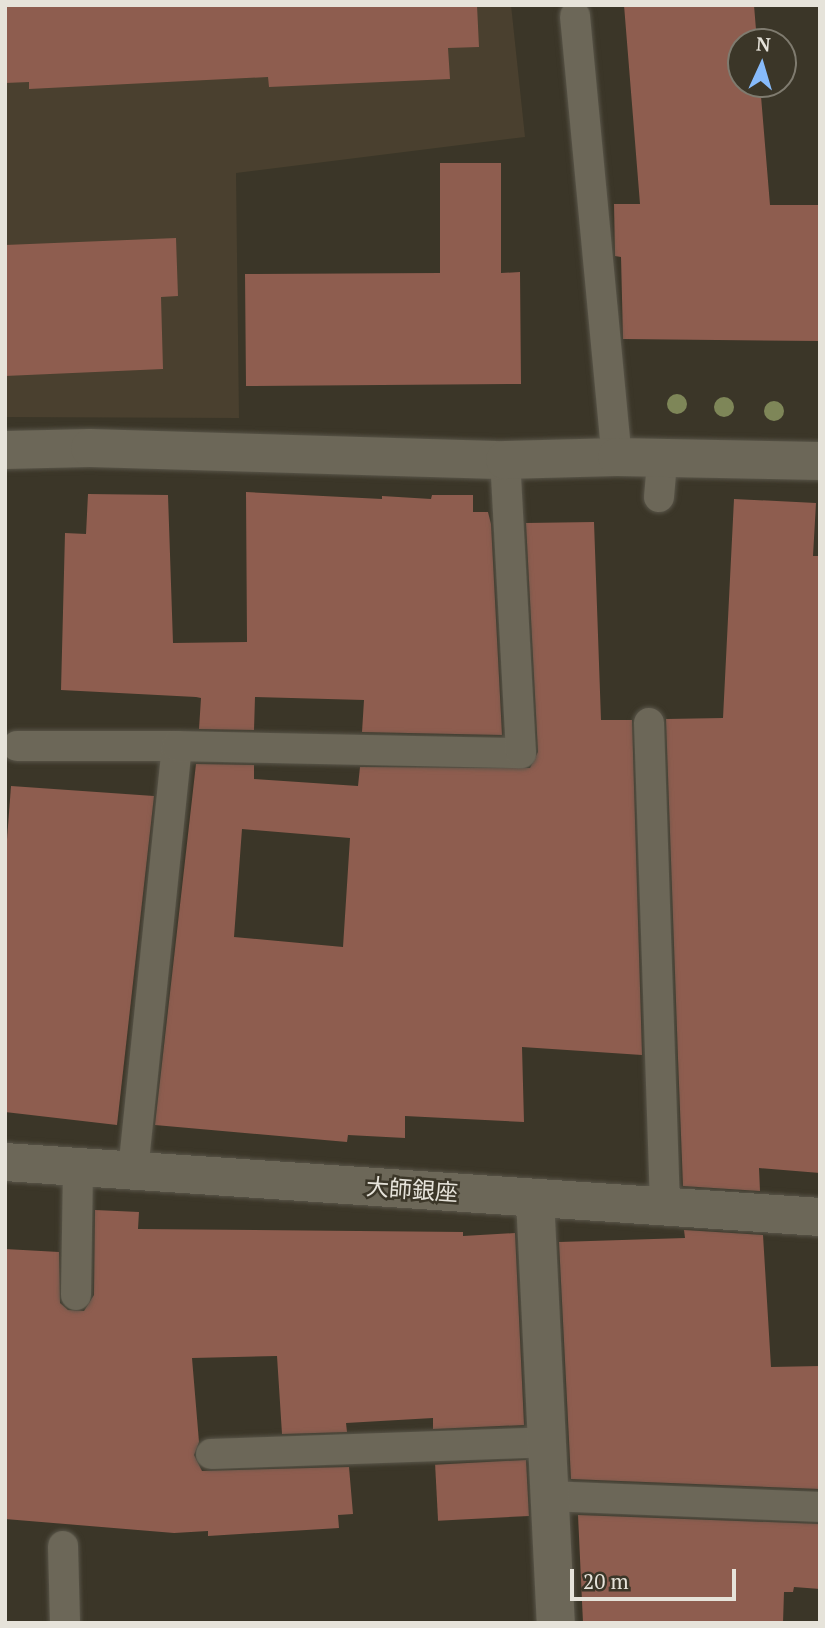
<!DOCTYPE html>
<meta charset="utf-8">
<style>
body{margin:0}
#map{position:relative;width:825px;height:1628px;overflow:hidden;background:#3b3628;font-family:"PT Serif","Noto Sans JP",serif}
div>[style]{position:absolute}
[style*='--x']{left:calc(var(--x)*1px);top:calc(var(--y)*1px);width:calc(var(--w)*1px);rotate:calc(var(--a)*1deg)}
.education>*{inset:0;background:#4a402f}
.building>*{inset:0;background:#8e5d4f;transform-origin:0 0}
.roads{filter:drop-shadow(0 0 2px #595549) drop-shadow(0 0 2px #595549)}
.lane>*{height:30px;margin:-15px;padding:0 15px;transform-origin:15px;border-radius:15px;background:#6c6758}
.street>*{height:38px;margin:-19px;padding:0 19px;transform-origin:19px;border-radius:19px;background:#6c6758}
.secondary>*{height:38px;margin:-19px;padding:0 19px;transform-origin:19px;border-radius:19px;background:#6c6758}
.trees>*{width:20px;height:20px;margin:-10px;border-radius:50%;background:#7e8658}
span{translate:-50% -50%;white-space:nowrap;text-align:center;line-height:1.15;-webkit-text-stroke:5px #3b3628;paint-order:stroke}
.street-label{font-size:23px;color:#e6e3da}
.frame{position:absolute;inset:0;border:7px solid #e6e3da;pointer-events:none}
.north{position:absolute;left:727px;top:28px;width:70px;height:70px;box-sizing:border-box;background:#3b3628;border:2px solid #7f7b6f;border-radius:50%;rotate:4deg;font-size:19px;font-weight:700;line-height:28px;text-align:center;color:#e6e3da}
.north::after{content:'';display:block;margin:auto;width:24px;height:32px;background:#87bbfb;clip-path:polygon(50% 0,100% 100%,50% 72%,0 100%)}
.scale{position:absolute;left:570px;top:1569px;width:166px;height:32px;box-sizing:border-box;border:4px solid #e6e3da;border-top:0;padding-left:9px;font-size:21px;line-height:24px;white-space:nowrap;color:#e6e3da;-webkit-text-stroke:5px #3b3628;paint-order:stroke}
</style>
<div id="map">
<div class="education">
<div style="clip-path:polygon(5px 5px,511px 5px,525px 137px,236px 173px,239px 418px,5px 417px)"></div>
</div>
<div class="building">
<div style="clip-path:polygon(5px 5px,477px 5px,479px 47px,448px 48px,450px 79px,269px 87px,268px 77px,29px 89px,29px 82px,5px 83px)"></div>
<div style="clip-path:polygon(624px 5px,754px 5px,757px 42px,741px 42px,741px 84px,760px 84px,770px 205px,820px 205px,820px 341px,623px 339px,621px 257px,615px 256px,614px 204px,640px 204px)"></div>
<div style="clip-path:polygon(440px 163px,501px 163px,501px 273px,520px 272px,521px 384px,246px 386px,245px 274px,440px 273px)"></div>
<div style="clip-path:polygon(176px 238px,178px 296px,161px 297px,163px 369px,5px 376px,5px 245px)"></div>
<div style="clip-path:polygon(246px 492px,382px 499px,382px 496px,431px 499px,432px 495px,473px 495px,473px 512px,488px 512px,491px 524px,502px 735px,362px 732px,364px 700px,255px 697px,254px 730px,199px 729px,201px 698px,196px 697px,61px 690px,65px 533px,86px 534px,88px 494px,168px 495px,173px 643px,247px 642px)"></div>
<div style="clip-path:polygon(734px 499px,816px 503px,813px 556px,820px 556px,820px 1173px,759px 1168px,760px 1191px,683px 1186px,678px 1058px,666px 719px,723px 718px)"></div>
<div style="clip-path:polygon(evenodd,594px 522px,601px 720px,632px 720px,642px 1055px,522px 1047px,524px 1122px,405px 1116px,405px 1138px,348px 1135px,347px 1142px,155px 1125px,196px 764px,254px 765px,254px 779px,358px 786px,360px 767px,530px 768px,538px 752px,526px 523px,594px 522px,242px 829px,350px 838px,343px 947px,234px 937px,242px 829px)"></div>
<div style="clip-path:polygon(11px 786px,154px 796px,117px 1125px,5px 1112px,5px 866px)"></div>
<div style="clip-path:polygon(95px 1210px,139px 1212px,138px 1229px,463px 1232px,463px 1236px,515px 1233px,524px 1425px,433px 1429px,433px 1418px,346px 1423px,347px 1432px,282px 1434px,277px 1356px,192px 1358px,199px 1442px,194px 1455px,202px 1471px,349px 1467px,353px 1514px,338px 1515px,339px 1528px,208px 1536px,208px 1531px,174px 1533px,5px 1519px,5px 1249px,59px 1252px,60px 1303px,68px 1310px,84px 1311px,94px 1295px)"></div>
<div style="clip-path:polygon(684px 1230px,763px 1235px,771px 1367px,820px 1366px,820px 1489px,571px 1479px,559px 1242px,685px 1238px)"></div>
<div style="left:526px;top:1460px;width:56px;height:91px;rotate:87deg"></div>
<div style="clip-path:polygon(578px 1515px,820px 1524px,820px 1589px,794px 1587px,793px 1592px,784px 1592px,783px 1623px,583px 1623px)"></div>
</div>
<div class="roads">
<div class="lane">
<div style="--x:575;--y:16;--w:443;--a:84.6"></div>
<div style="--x:659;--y:497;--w:37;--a:-85"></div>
<div style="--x:649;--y:723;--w:483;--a:88.1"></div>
<div style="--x:17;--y:746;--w:160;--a:0"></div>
<div style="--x:133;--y:1171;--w:427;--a:-84.1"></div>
<div style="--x:177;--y:746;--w:344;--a:1.2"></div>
<div style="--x:521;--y:753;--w:293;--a:-93.1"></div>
<div style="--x:76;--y:1295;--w:128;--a:-89.1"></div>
<div style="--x:211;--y:1454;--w:336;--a:-2"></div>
<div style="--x:550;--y:1496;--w:270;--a:2.3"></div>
<div style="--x:63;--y:1546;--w:77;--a:88.5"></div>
</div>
<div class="street">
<div style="--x:5;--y:450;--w:85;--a:-1.3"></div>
<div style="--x:90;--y:448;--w:415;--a:1.7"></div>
<div style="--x:505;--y:460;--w:112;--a:-1.5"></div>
<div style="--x:617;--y:457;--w:203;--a:1.1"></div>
<div style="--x:535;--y:1198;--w:426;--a:87.2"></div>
</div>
<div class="secondary">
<div style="--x:5;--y:1162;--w:817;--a:3.86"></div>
</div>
</div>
<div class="trees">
<div style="left:677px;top:404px"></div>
<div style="left:724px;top:407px"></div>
<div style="left:774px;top:411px"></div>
</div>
<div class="street-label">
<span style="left:412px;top:1190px;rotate:4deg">大師銀座</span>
</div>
<div class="frame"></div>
<div class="north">N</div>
<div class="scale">20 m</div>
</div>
